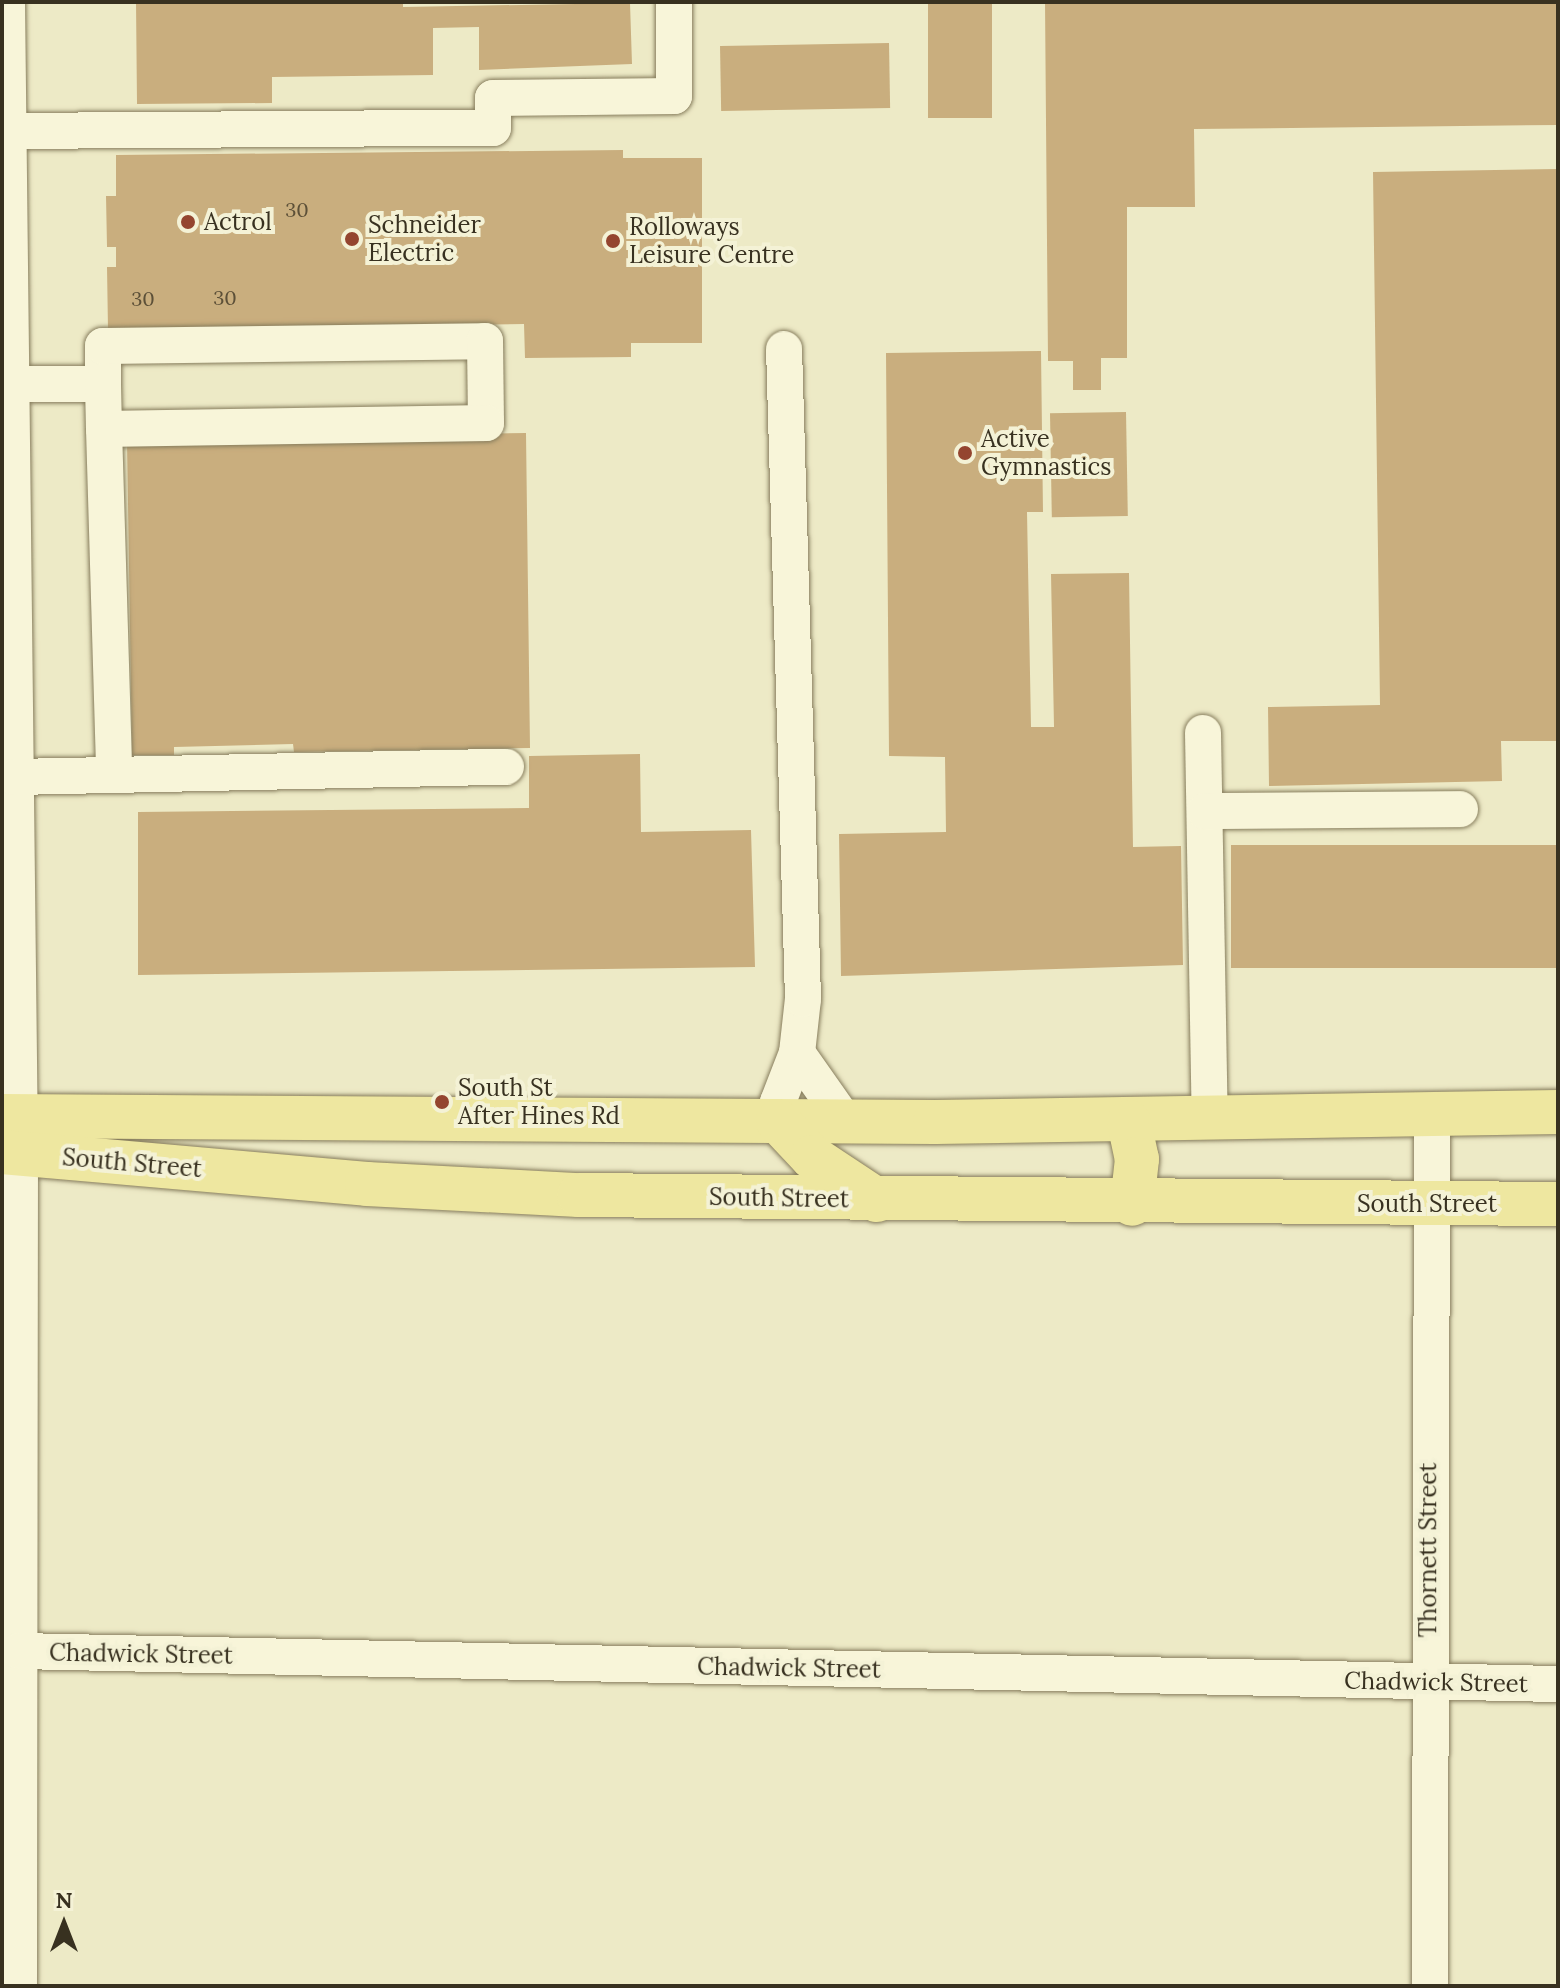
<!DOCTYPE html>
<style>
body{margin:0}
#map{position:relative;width:1560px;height:1988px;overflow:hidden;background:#edeac6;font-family:Lora,serif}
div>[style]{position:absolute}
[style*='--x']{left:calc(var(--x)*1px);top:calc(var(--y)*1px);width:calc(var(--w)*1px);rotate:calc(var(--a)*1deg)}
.building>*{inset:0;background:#c9ae7e;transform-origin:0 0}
.roads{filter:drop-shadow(0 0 2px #877d5d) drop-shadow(0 0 2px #877d5d)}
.minor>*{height:36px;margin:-18px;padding:0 18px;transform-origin:18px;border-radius:18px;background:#f8f5d9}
.major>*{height:44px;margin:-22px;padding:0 22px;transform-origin:22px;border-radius:22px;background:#eee7a0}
.dots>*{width:22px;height:22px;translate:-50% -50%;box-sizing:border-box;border:4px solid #f4f2d6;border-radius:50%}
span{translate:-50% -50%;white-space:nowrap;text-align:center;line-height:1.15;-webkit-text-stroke:8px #f4f2d6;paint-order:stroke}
.number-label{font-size:20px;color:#5c5038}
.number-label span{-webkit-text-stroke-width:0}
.poi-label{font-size:24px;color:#383120}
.left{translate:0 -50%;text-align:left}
.street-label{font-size:24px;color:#383120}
.frame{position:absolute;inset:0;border:4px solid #383120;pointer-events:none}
.north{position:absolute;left:24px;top:1884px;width:80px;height:80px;-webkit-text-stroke:6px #f4f2d6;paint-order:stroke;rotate:0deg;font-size:22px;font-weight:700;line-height:32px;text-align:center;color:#383120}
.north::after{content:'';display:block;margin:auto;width:28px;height:36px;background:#383120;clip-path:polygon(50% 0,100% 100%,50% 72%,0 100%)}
</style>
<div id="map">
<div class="building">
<div style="clip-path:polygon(136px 2px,403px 2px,403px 7px,630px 3px,632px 64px,479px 70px,479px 27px,433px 28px,433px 75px,272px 77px,272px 103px,137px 104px)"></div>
<div style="left:928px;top:2px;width:64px;height:116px"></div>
<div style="clip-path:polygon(1045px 2px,1558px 2px,1558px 125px,1194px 129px,1195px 207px,1127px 207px,1127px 358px,1101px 358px,1101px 390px,1073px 390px,1073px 361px,1048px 361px)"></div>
<div style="left:889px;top:43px;width:65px;height:169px;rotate:89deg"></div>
<div style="clip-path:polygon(623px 150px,623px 158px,702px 158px,702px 343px,631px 343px,631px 357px,525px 358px,524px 324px,108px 330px,107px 267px,116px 267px,116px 247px,107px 247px,106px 196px,116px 196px,116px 155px)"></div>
<div style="clip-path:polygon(1558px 169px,1558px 741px,1501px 741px,1502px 781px,1269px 786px,1268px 707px,1380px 705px,1373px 172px)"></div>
<div style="clip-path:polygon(1041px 351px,1043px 512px,1027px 512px,1031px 727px,1054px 727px,1051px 574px,1129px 573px,1133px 847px,1181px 846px,1183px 965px,841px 976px,839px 834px,946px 832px,945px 757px,889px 756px,886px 353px)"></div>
<div style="left:1126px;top:412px;width:104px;height:76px;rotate:89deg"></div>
<div style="clip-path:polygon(526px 433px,530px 748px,294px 752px,293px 744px,174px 747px,174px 755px,132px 755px,127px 440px)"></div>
<div style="clip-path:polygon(640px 754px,641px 832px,751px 830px,755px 967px,138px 975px,138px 812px,529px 808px,529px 756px)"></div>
<div style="left:1558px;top:845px;width:123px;height:327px;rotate:90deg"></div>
</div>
<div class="roads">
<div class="minor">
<div style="--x:7;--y:2;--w:1151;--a:89.35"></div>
<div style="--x:20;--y:1153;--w:833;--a:90.07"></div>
<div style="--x:7;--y:131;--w:486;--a:-0.4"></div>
<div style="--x:493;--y:128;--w:30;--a:-90"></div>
<div style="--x:493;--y:98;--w:181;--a:-0.6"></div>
<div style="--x:674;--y:96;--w:94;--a:-90"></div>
<div style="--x:10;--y:384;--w:93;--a:0"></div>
<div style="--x:103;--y:384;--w:38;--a:-90"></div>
<div style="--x:103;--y:346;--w:382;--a:-0.7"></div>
<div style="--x:485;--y:341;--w:82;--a:89.3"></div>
<div style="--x:486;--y:423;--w:382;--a:179.1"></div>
<div style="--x:104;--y:429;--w:45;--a:-91.3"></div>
<div style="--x:104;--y:429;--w:346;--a:88.3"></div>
<div style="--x:1203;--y:733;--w:387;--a:89"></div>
<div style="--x:15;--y:777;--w:491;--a:-1.2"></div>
<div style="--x:1205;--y:811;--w:255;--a:-0.4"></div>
<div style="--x:797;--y:1053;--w:83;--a:54.8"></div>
<div style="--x:778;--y:1121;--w:19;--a:-90"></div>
<div style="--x:778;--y:1102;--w:53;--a:-68.8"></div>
<div style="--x:797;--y:1053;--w:54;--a:-83.7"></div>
<div style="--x:803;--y:999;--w:650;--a:-91.67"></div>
<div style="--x:19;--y:1651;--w:1539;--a:1.23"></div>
<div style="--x:1430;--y:1986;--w:872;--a:-89.87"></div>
</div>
<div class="major">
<div style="--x:2;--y:1116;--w:933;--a:0.37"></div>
<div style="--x:935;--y:1122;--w:623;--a:-0.92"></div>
<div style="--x:778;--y:1121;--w:50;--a:46.6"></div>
<div style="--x:812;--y:1157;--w:78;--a:33.5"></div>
<div style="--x:1129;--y:1122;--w:38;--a:78"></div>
<div style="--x:1137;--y:1159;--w:45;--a:96.3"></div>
<div style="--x:2;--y:1152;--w:366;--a:5"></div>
<div style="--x:367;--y:1184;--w:212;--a:3"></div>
<div style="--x:579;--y:1195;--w:979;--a:0.53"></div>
</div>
</div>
<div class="dots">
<div style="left:188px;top:222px;background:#94452f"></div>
<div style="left:352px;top:239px;background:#94452f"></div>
<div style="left:613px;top:241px;background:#94452f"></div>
<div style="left:965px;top:453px;background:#94452f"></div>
<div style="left:442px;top:1102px;background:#94452f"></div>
</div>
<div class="number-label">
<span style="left:297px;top:209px">30</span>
<span style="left:225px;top:297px">30</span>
<span style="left:143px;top:298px">30</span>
</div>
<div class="poi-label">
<span class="left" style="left:204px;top:222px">Actrol</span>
<span class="left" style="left:368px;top:239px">Schneider<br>Electric</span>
<span class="left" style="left:629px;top:241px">Rolloways<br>Leisure Centre</span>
<span class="left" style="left:981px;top:453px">Active<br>Gymnastics</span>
<span class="left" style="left:458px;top:1102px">South St<br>After Hines Rd</span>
</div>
<div class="street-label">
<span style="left:132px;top:1163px;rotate:5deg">South Street</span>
<span style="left:779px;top:1198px;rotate:1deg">South Street</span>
<span style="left:1427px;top:1204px">South Street</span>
<span style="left:1428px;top:1550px;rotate:-90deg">Thornett Street</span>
<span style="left:141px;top:1654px;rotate:1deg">Chadwick Street</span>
<span style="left:789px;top:1668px;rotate:1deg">Chadwick Street</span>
<span style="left:1436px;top:1682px;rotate:1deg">Chadwick Street</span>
</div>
<div class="frame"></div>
<div class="north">N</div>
</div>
